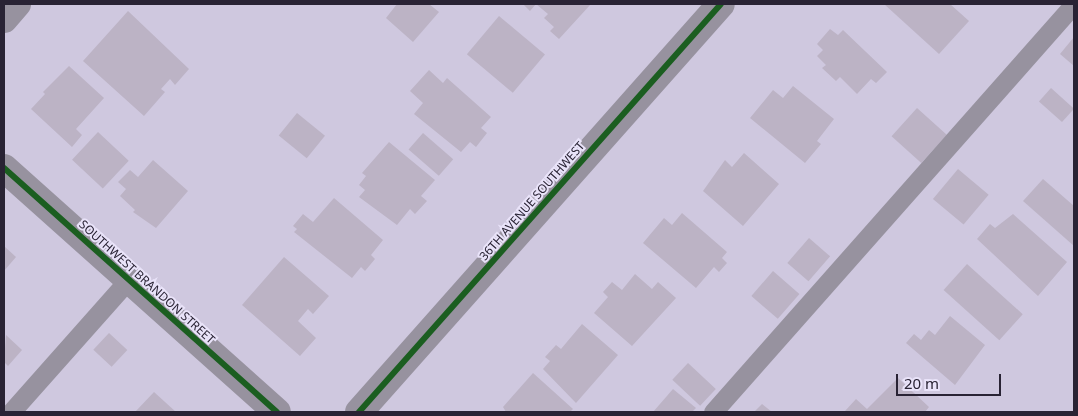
<!DOCTYPE html>
<style>
body{margin:0}
#map{position:relative;width:1078px;height:416px;overflow:hidden;background:#cfc8df;font-family:"Noto Sans",sans-serif}
div>[style]{position:absolute}
[style*='--x']{left:calc(var(--x)*1px);top:calc(var(--y)*1px);width:calc(var(--w)*1px);rotate:calc(var(--a)*1deg)}
.building>*{inset:0;background:#bcb3c5;transform-origin:0 0}
.lane>*{height:19px;margin:-9.5px;padding:0 9.5px;transform-origin:9.5px;border-radius:9.5px;background:#97929f}
.street>*{height:28px;margin:-14px;padding:0 14px;transform-origin:14px;border-radius:14px;background:#97929f}
.cycleway>*{height:6px;margin:-3px;padding:0 3px;transform-origin:3px;border-radius:3px;background:#1b5e20}
span{translate:-50% -50%;white-space:nowrap;text-align:center;line-height:1.15;-webkit-text-stroke:4px #e9e3f9;paint-order:stroke}
.street-label{font-size:12px;color:#292334}
.frame{position:absolute;inset:0;border:5px solid #292334;pointer-events:none}
.scale{position:absolute;left:896px;top:374px;width:105px;height:22px;box-sizing:border-box;border:2px solid #292334;border-top:0;padding-left:6px;font-size:15px;line-height:18px;white-space:nowrap;color:#292334;-webkit-text-stroke:4px #e9e3f9;paint-order:stroke}
</style>
<div id="map">
<div class="building">
<div style="clip-path:polygon(397px 4px,429px 4px,439px 12px,413px 42px,386px 18px)"></div>
<div style="clip-path:polygon(523px 4px,591px 4px,559px 39px,550px 31px,554px 27px,544px 18px,548px 14px,536px 4px,530px 11px)"></div>
<div style="clip-path:polygon(884px 4px,950px 4px,969px 21px,939px 54px)"></div>
<div style="clip-path:polygon(128px 11px,189px 69px,175px 85px,170px 79px,161px 89px,165px 92px,144px 116px,83px 61px)"></div>
<div style="left:499px;top:16px;width:60px;height:50px;rotate:40deg"></div>
<div style="clip-path:polygon(830px 29px,838px 35px,843px 30px,887px 72px,876px 83px,871px 79px,857px 94px,840px 77px,836px 81px,822px 68px,826px 65px,817px 56px,823px 50px,817px 44px)"></div>
<div style="clip-path:polygon(1074px 37px,1074px 66px,1060px 54px)"></div>
<div style="clip-path:polygon(69px 66px,104px 98px,76px 129px,82px 135px,72px 147px,31px 109px,45px 94px,43px 92px)"></div>
<div style="clip-path:polygon(429px 70px,443px 83px,447px 78px,491px 117px,481px 128px,487px 133px,476px 147px,470px 142px,461px 152px,414px 114px,423px 103px,410px 91px)"></div>
<div style="clip-path:polygon(793px 86px,834px 119px,817px 141px,821px 144px,805px 163px,750px 118px,773px 90px,783px 98px)"></div>
<div style="left:1051px;top:88px;width:31px;height:18px;rotate:42deg"></div>
<div style="left:917px;top:108px;width:40px;height:38px;rotate:42deg"></div>
<div style="left:297px;top:113px;width:36px;height:29px;rotate:39deg"></div>
<div style="left:98px;top:132px;width:42px;height:38px;rotate:43deg"></div>
<div style="left:423px;top:133px;width:40px;height:22px;rotate:41deg"></div>
<div style="clip-path:polygon(389px 142px,435px 180px,421px 196px,427px 201px,415px 214px,410px 209px,397px 225px,359px 197px,365px 190px,359px 185px,366px 176px,362px 173px)"></div>
<div style="clip-path:polygon(744px 153px,779px 184px,743px 226px,703px 191px,725px 160px,732px 167px)"></div>
<div style="clip-path:polygon(153px 160px,188px 191px,156px 228px,133px 212px,135px 210px,120px 196px,126px 189px,118px 182px,130px 170px,138px 177px)"></div>
<div style="left:958px;top:169px;width:40px;height:39px;rotate:40deg"></div>
<div style="clip-path:polygon(1043px 179px,1074px 206px,1074px 246px,1023px 201px)"></div>
<div style="clip-path:polygon(334px 198px,383px 240px,371px 255px,375px 259px,365px 271px,361px 267px,352px 278px,294px 232px,297px 229px,293px 226px,303px 214px,313px 222px)"></div>
<div style="clip-path:polygon(682px 213px,727px 252px,722px 258px,727px 263px,719px 272px,714px 267px,696px 288px,643px 243px,664px 218px,672px 225px)"></div>
<div style="clip-path:polygon(1013px 214px,1067px 262px,1038px 296px,977px 239px,990px 224px,995px 228px)"></div>
<div style="left:809px;top:238px;width:28px;height:33px;rotate:41deg"></div>
<div style="clip-path:polygon(4px 246px,16px 257px,4px 271px)"></div>
<div style="clip-path:polygon(284px 257px,329px 296px,313px 314px,308px 309px,298px 321px,316px 338px,300px 356px,242px 305px)"></div>
<div style="left:967px;top:264px;width:75px;height:35px;rotate:42deg"></div>
<div style="left:773px;top:271px;width:35px;height:33px;rotate:41deg"></div>
<div style="clip-path:polygon(635px 274px,652px 289px,658px 282px,676px 298px,632px 346px,594px 313px,608px 297px,603px 292px,612px 282px,622px 290px)"></div>
<div style="clip-path:polygon(950px 316px,985px 345px,955px 385px,906px 343px,914px 334px,921px 340px,929px 330px,935px 335px)"></div>
<div style="clip-path:polygon(582px 324px,618px 355px,576px 403px,543px 369px,550px 361px,545px 357px,556px 345px,561px 349px)"></div>
<div style="left:109px;top:333px;width:25px;height:23px;rotate:43deg"></div>
<div style="clip-path:polygon(6px 335px,22px 350px,8px 366px,4px 362px)"></div>
<div style="left:688px;top:363px;width:38px;height:23px;rotate:43deg"></div>
<div style="clip-path:polygon(533px 373px,573px 409px,570px 412px,506px 412px,503px 407px)"></div>
<div style="clip-path:polygon(898px 378px,929px 407px,925px 412px,845px 411px,856px 399px,867px 409px)"></div>
<div style="clip-path:polygon(673px 389px,696px 408px,692px 412px,653px 412px)"></div>
<div style="clip-path:polygon(154px 392px,176px 412px,135px 412px)"></div>
<div style="clip-path:polygon(762px 404px,772px 412px,754px 412px)"></div>
</div>
<div class="lane">
<div style="--x:11;--y:412;--w:176;--a:-48.4"></div>
<div style="--x:713;--y:412;--w:545;--a:-48.5"></div>
</div>
<div class="street">
<div style="--x:4;--y:19;--w:20;--a:-49"></div>
<div style="--x:4;--y:168;--w:366;--a:41.8"></div>
<div style="--x:359;--y:412;--w:545;--a:-48.42"></div>
</div>
<div class="cycleway">
<div style="--x:4;--y:168;--w:366;--a:41.8"></div>
<div style="--x:359;--y:412;--w:545;--a:-48.42"></div>
</div>
<div class="street-label">
<span style="left:532px;top:201px;rotate:-49deg">36TH AVENUE SOUTHWEST</span>
<span style="left:147px;top:282px;rotate:42deg">SOUTHWEST BRANDON STREET</span>
</div>
<div class="frame"></div>
<div class="scale">20 m</div>
</div>
